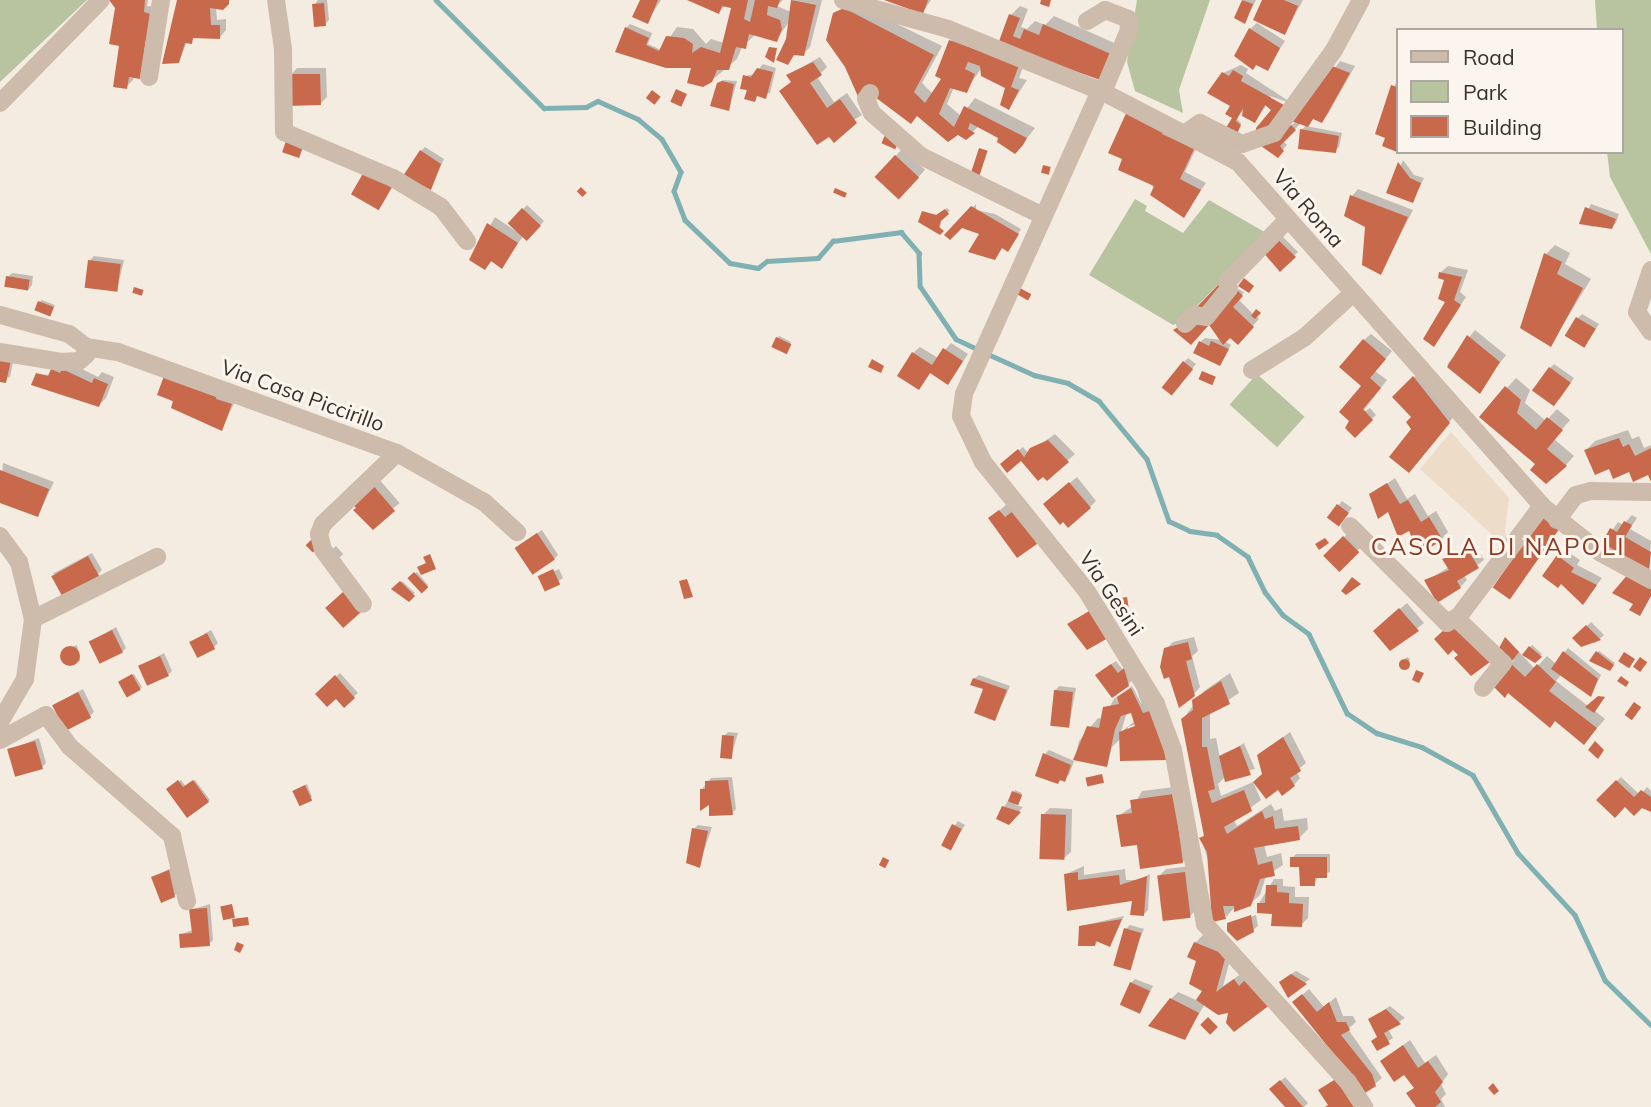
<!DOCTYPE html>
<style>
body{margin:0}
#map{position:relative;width:1651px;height:1107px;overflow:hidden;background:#f4ebe1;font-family:Mulish,sans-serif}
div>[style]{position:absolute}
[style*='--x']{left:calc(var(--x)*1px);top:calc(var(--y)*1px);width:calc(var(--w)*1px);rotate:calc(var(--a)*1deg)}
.green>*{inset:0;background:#b8c4a0;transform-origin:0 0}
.plaza>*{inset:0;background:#ecdcc8}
.shadow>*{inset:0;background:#0003;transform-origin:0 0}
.stream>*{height:4.5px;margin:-2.25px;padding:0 2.25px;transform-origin:2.25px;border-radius:2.25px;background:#7fb0b2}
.building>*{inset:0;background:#c8694b;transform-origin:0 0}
.round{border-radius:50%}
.minor>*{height:18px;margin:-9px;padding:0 9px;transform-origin:9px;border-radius:9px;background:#cdbbac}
span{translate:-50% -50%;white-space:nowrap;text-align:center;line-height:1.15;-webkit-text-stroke:6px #fbf5ee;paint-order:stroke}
.street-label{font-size:21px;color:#3b302b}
.quarter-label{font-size:24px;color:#8c3b22;letter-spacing:2px}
.legend{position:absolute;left:1396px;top:28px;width:228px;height:126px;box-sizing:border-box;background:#fbf5ee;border:2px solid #aea6a0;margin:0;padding:9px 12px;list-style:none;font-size:21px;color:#3b302b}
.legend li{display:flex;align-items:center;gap:14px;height:35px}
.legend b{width:35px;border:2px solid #aea6a0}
</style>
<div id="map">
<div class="green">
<div style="clip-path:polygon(0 0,87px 0,0 82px)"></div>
<div style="clip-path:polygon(1137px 0,1210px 0,1179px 90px,1183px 113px,1135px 91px,1127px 62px)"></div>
<div style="clip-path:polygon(1595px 0,1651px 0,1651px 254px,1610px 177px,1607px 152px,1621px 152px,1621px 30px,1597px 30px)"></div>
<div style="clip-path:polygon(1135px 199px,1147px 206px,1145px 211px,1183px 233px,1209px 200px,1268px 234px,1181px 322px,1173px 325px,1089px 275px)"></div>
<div style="left:1257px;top:374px;width:64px;height:41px;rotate:42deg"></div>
</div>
<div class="plaza">
<div style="clip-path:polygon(1451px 432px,1509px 498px,1505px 531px,1509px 550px,1420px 469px)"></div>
</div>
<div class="shadow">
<div style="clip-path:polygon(115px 0,148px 0,147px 6px,156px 7px,133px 80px,126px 87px)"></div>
<div style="clip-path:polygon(179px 0,231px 0,216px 7px,217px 20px,226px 19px,226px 30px,220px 37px,197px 36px,187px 42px,179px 61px,171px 34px)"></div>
<div style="clip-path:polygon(318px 0,327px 0,329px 20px,325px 24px,314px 5px)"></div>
<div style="clip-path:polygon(642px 0,661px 0,647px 22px)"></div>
<div style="clip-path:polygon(689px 0,783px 0,777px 6px,791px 12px,793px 0,822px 0,810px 47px,803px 54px,794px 53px,787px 63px,777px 58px,788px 39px,789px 22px,776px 40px,756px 34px,742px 47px,737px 59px,711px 81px,693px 66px,667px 67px,626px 28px,630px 24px,652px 33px,648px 44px,661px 50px,677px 27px,693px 29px,706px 44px,711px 39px,724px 43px,733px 7px,726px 5px,719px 12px)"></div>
<div style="clip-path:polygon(891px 0,931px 0,923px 12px)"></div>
<div style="clip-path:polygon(1244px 0,1256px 0,1245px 22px,1236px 17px)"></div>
<div style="clip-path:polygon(1264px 0,1303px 0,1285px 33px)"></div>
<div style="clip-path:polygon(852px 2px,942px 46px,922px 83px,933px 94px,944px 78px,937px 75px,951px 41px,960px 31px,999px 46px,1011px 15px,1020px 6px,1028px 9px,1021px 27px,1027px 29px,1035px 21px,1045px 25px,1054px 16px,1121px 46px,1112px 70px,1028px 53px,1019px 78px,1027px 80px,1009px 108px,1007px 87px,982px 67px,966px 91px,954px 87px,947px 104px,961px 116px,975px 98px,1035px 128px,1024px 142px,979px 126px,966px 138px,958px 133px,948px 139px,835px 14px)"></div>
<div style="clip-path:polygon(1257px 23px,1285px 41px,1267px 69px,1257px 64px,1250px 29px)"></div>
<div style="clip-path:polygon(820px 57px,827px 67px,817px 77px,834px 102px,847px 93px,862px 115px,830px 134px,788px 75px)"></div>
<div style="clip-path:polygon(1340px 61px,1355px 66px,1328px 114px,1322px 121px,1314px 117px,1306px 126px,1342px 133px,1339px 147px,1335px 151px,1301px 130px,1307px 125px,1301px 123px,1283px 141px,1287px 145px,1277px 156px,1268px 142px,1297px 121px)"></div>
<div style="clip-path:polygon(763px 64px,776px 68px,770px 93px,747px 97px,745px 76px,755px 74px)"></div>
<div style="clip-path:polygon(1241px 65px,1248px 69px,1246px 73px,1293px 104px,1270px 96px,1273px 109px,1267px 105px,1254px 121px,1245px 109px,1236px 118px,1241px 123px,1237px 133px,1223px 73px)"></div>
<div style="clip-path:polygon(297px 68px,326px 68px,327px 97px,320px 104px,290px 76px)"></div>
<div style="clip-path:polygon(723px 80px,737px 81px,729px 110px,718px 84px)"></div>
<div style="clip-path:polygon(1397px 81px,1397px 150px,1388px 137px,1384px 107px)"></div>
<div style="clip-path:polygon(1130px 110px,1199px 142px,1185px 172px,1206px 183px,1183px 216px,1124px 158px)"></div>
<div style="clip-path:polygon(425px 147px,444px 159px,431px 188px,421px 151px)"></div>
<div style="left:902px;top:149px;width:31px;height:38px;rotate:42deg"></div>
<div style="clip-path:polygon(1403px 160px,1414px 175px,1424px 178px,1413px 201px,1389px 192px)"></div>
<div style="clip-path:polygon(1358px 189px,1413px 210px,1381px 273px,1367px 226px,1352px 196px)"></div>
<div style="clip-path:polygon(976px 204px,976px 210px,995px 214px,1021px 229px,1012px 245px,1003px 247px,994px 258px,971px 251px,982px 233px,962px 226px,947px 235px)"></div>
<div style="clip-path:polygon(1591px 204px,1619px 214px,1616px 223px,1612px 227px,1598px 222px,1593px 227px,1582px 222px)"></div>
<div style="clip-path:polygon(527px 205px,544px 221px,528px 238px,524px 235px,502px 266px,493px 260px,485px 268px,471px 259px,495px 217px,517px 232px,511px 223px)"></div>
<div style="clip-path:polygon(947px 208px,950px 211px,941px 218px,940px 233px,924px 212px,938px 215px)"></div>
<div style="clip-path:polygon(1280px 234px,1298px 252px,1280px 269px,1265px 251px)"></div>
<div style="clip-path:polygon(1555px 245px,1570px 253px,1565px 264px,1591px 279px,1551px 344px,1522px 327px,1546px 254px)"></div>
<div style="clip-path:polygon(94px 256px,124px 260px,117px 290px,90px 260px)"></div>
<div style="clip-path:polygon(1448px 266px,1468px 270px,1460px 292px,1466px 297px,1434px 345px,1448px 301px,1446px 279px,1441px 272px)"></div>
<div style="clip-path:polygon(12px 273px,33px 276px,32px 285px,28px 290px,8px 277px)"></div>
<div style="clip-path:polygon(1239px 289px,1244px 293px,1238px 299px,1254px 315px,1261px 310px,1256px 316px,1259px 319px,1238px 342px,1230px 335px,1224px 341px,1231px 345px,1219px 364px,1200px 342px,1205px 338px,1222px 340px,1228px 300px)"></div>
<div style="clip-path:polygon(42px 300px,55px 305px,50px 315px,40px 302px)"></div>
<div style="clip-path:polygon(1582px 314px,1599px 324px,1585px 345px,1578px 318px)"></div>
<div style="left:1475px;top:330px;width:40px;height:44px;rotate:39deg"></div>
<div style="clip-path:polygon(1371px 334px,1392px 351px,1375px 371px,1387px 380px,1362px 413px,1370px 408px,1376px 415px,1355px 436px,1364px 386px,1364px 340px)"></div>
<div style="clip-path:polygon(779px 336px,791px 342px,788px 350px,777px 338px)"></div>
<div style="clip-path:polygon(951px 343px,968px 354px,954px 376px,948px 383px,931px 372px,919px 388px,913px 353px,920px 347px,938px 358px)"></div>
<div style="clip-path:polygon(14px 356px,10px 377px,0 380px)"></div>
<div style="clip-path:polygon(1188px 358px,1196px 364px,1176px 390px,1184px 362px)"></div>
<div style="clip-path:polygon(59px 363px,70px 363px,98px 377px,102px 372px,114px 377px,106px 398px,99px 405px,38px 374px,50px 375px)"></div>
<div style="clip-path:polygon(1554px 364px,1574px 378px,1559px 400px,1550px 368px)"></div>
<div style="clip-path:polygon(1421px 371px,1455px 415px,1416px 464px,1413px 417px,1394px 397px)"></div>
<div style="clip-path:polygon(1516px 378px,1530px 390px,1525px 403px,1546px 421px,1557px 409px,1570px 420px,1554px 439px,1574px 456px,1556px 476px,1481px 417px)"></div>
<div style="clip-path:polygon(159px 394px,237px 397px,222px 429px)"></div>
<div style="clip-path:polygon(1628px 430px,1632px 439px,1639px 436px,1644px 448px,1651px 445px,1651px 477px,1649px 472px,1610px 467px,1586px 450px,1595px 441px)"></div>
<div style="clip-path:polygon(1055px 434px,1075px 454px,1047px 479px,1027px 454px,1007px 470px,1007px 460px,1023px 447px,1028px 453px)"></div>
<div style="clip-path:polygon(3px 463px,54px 482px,38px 515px,0 501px)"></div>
<div style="clip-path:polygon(1077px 477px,1096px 501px,1090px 507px,1052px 498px)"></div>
<div style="left:378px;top:478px;width:33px;height:35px;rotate:49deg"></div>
<div style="clip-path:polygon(1395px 478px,1407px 499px,1415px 494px,1428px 516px,1436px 511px,1448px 532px,1442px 539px,1410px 529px,1371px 495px)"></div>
<div style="clip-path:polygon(1342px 501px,1352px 508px,1342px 520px,1329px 517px)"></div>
<div style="clip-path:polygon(1007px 504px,1043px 536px,1036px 542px,991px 518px)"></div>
<div style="clip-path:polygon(1632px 515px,1637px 518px,1630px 529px,1651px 541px,1649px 568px,1604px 542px,1618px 522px,1623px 525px)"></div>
<div style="clip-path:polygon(542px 530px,558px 555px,554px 559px,521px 544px)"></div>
<div style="left:1348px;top:533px;width:19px;height:33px;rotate:43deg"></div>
<div style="clip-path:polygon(1475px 544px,1484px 560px,1464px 575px,1467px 580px,1460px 587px,1426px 581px,1449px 567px,1444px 559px,1451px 553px)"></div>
<div style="left:336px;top:546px;width:11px;height:8px;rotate:49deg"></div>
<div style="clip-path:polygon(1565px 550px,1580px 560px,1577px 565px,1602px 578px,1583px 603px,1558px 556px)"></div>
<div style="clip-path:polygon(92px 553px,102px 570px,98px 574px,52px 574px)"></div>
<div style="clip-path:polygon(559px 569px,563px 578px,546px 589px,542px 577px)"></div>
<div style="left:417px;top:572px;width:17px;height:9px;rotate:50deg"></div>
<div style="clip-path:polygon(402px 581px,415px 593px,408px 599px,394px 589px)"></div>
<div style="clip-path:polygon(1407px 603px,1424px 623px,1391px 649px,1382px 624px)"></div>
<div style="clip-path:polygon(1591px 622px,1604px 635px,1595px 643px,1575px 638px)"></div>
<div style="clip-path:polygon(116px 627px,126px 648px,122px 652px,91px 642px)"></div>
<div style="clip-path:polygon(211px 630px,218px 643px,214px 647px,191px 642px)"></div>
<div style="clip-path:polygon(1194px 637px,1198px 651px,1192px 656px,1200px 687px,1194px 694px,1170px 675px,1166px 649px,1173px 642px)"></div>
<div style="clip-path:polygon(1506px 638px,1535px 669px,1547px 656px,1556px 664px,1568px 648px,1601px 675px,1591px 695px,1562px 674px,1556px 681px,1588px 706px,1604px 696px,1595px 711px,1605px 719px,1584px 743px,1556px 719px,1493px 683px,1514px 660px,1500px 650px)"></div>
<div style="clip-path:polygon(77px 645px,80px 661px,64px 664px,62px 651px)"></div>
<div style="clip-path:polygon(1532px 645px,1542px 654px,1535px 661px,1524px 654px)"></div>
<div style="clip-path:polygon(1599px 651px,1615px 663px,1609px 669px,1591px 661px)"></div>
<div style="clip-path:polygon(164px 653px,172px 671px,168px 675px,140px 667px)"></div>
<div style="clip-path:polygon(1407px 657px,1410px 659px,1406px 667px,1400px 664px)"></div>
<div style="clip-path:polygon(1116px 661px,1123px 670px,1128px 666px,1132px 680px,1128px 685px,1101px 671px)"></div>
<div style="clip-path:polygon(340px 673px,358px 693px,344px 705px,336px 696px,317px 694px)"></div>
<div style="clip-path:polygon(1230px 673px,1239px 693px,1210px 712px,1210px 739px,1216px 738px,1220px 758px,1244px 743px,1255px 769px,1226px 776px,1218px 784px,1221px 796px,1253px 782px,1261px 800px,1234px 820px,1237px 826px,1271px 804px,1275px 811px,1282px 808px,1284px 821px,1307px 818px,1308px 829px,1299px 838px,1264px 844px,1267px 857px,1281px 853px,1283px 865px,1266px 876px,1260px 895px,1250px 904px,1235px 907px,1226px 917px,1201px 838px,1206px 834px,1183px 719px,1204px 691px)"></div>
<div style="clip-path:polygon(134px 674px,142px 687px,140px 689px,122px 681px)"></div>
<div style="clip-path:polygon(979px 675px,1010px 686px,995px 719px,985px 688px,974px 679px)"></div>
<div style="clip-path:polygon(evenodd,1135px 684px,1176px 749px,1121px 738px,1112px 747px,1107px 766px,1075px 759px,1079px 741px,1098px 718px,1103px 719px,1114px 699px,1132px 686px,1142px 705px,1135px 684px,1132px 710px,1135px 721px,1121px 732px,1127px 712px,1132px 710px,1135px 684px,1143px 722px,1128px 731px,1128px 727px,1143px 722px)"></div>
<div style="clip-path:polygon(1059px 686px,1076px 688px,1069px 726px,1055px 691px)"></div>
<div style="clip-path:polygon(83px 689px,94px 712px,90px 716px,59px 717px,54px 705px)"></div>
<div style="clip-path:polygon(728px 732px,738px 733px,731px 757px,724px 736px)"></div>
<div style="clip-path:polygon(1290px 732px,1306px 763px,1296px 771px,1300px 778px,1294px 785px,1264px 774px,1259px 755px)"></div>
<div style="clip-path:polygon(39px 738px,46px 763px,42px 767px,9px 750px)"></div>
<div style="clip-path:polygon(1049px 750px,1074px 761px,1069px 775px,1058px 782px,1045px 754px)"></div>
<div style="clip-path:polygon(732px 777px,736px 809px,732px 813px,701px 790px,711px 778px)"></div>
<div style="clip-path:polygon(1621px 777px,1640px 795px,1647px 787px,1651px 791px,1651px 810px,1599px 800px)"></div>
<div style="clip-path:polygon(181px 780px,186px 787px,195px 780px,210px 800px,188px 816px,168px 789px)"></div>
<div style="clip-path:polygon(307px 784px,312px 797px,311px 798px,295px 790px)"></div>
<div style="clip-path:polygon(1183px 786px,1192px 852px,1183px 862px,1139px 843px,1118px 816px,1133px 806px,1142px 791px)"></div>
<div style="clip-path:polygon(1015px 790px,1022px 793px,1015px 805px,1023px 807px,1009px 823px,1004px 807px)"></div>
<div style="clip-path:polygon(1050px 808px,1072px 809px,1071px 852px,1064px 858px,1043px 815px)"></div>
<div style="clip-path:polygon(958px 821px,965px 825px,953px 844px,942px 844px)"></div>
<div style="clip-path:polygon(698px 825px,712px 827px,699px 866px,694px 829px)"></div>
<div style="clip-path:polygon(1296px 854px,1330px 854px,1330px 872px,1319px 876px,1314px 884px,1292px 858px)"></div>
<div style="clip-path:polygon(1084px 866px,1084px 875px,1125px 869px,1126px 880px,1139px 880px,1150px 874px,1148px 910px,1144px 914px,1134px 896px,1069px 909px,1066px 874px)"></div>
<div style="clip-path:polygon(1191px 866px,1197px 909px,1190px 916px,1159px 876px,1166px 869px)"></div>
<div style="clip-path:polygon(173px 867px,178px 892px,174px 896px,153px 877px)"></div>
<div style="clip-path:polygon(1274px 879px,1283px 879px,1283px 886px,1295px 887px,1295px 897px,1309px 897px,1308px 918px,1301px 925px,1259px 903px)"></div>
<div style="clip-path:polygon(210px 904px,213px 940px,209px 944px,181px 934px,193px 930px,191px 910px)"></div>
<div style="clip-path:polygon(1256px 915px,1258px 926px,1253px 930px,1228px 924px)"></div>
<div style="clip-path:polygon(1124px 916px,1110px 945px,1099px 940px,1095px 945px,1081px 926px)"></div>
<div style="clip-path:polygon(1130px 925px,1144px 929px,1127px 969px,1126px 929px)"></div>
<div style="clip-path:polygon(1204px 934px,1234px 945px,1223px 986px,1244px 972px,1248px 978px,1230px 1010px,1205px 1004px,1185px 1037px,1171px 999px,1178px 992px,1205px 1004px,1195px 943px)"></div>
<div style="clip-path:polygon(1296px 971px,1310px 979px,1289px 995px,1285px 978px)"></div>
<div style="clip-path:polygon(1135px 979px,1153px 986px,1140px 1011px,1131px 983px)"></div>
<div style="clip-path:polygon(1309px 989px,1324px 1007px,1336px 997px,1343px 1016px,1353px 1016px,1356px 1022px,1348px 1029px,1382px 1078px,1375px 1084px,1301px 996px)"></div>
<div style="clip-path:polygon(1390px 1006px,1405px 1018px,1388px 1029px,1393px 1038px,1377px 1049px,1379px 1036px,1370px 1020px)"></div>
<div style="clip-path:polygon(1410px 1040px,1425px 1063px,1436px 1055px,1448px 1074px,1441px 1084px,1446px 1094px,1441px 1099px,1445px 1107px,1418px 1107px,1415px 1087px,1405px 1073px,1382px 1061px)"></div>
<div style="clip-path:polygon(1285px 1077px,1308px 1103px,1304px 1107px,1287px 1107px,1272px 1089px)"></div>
</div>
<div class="stream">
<div style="--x:436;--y:0;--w:153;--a:45"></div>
<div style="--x:544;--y:108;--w:42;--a:-1.4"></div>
<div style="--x:586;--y:107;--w:13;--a:-27"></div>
<div style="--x:598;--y:101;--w:44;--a:24.2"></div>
<div style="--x:638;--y:119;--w:31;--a:40"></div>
<div style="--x:662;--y:139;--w:38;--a:60"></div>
<div style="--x:681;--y:172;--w:20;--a:110"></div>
<div style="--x:674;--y:191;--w:31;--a:69"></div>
<div style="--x:685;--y:220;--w:62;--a:43.7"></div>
<div style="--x:730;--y:263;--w:28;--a:10"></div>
<div style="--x:758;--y:268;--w:11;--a:-38"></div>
<div style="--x:767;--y:261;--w:51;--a:-3.4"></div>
<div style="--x:818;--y:258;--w:23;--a:-49"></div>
<div style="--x:833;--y:241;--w:69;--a:-7.5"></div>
<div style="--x:901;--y:232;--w:28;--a:49"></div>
<div style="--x:919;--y:253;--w:33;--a:88"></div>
<div style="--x:920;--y:286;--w:64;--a:55.8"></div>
<div style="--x:956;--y:339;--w:26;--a:25"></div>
<div style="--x:988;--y:354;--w:51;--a:24.5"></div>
<div style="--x:1034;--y:375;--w:35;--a:13"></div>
<div style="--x:1068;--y:383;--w:36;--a:30"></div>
<div style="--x:1099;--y:401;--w:75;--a:50.4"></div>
<div style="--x:1147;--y:459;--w:66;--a:70.5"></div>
<div style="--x:1169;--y:521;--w:23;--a:25"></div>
<div style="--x:1190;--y:531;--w:27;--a:8"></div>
<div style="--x:1217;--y:535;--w:38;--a:35"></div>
<div style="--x:1248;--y:557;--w:39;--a:64"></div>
<div style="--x:1265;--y:592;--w:29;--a:52"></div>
<div style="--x:1283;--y:615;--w:32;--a:36"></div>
<div style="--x:1309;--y:634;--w:88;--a:64.3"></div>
<div style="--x:1347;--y:713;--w:36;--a:34"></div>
<div style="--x:1377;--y:733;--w:47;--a:17.3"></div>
<div style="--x:1422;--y:747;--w:58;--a:28.8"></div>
<div style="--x:1473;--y:775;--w:90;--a:60"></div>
<div style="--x:1518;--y:853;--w:84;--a:47.4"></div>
<div style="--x:1575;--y:915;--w:72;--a:65.2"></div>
<div style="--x:1605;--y:980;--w:64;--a:44.4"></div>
</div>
<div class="building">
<div style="clip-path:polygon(109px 0,145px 0,144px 12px,150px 14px,140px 79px,129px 77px,127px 89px,113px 87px,119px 46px,109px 44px,115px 8px)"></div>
<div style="clip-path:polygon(177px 0,229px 0,229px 4px,223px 10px,210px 8px,211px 25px,220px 25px,220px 39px,193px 38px,192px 44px,185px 43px,179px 63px,162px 64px)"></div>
<div style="clip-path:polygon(640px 0,658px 0,648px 24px,632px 17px)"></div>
<div style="clip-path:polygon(687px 0,748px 0,744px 19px,750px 22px,755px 0,780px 0,777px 8px,768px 6px,767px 15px,780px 20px,782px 29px,777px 42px,749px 34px,746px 49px,736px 47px,729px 70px,717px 70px,712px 82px,703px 87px,687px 83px,691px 68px,666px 68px,615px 52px,625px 27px,649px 38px,646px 45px,659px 51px,666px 36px,684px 38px,693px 44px,692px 53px,701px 47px,720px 53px,731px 8px,722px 6px,719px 14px)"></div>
<div style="clip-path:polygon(791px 0,816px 5px,804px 56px,794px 55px,788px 65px,776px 60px,786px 39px)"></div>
<div style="clip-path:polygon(884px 0,928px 0,923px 14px)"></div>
<div style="clip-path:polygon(1041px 0,1051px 0,1049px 7px,1040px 4px)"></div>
<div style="clip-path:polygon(1242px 0,1253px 4px,1245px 24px,1234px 18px)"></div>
<div style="clip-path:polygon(1262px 0,1284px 0,1298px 6px,1285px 35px,1253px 20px)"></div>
<div style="left:324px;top:3px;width:23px;height:12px;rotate:85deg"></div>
<div style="clip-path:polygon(844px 8px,934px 55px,914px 92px,925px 103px,941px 79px,935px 76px,949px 40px,1019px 65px,1011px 87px,1019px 90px,1009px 110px,1000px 105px,1005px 88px,981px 76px,980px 66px,968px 62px,965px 69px,975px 74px,967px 93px,950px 88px,939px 114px,954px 127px,964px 106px,1027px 138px,1023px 145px,1015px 154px,997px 142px,998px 138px,970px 123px,968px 129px,975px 133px,966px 140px,958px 135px,948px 142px,917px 116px,911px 124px,867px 91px,860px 101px,845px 67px,826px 40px,833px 13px)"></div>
<div style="clip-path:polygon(1009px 14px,1020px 18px,1013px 36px,1020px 39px,1024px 29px,1039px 35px,1043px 24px,1113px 55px,1103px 81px,998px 44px)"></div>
<div style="clip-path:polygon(1249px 28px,1280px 48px,1268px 71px,1256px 65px,1253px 70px,1234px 56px)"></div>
<div style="clip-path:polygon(769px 47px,777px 48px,774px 63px,765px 57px)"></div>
<div style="clip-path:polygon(813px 62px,822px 75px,810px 83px,827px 108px,840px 99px,857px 123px,834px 143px,829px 137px,817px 145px,779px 91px,791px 82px,786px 75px)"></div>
<div style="clip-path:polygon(1332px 66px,1350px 73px,1322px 123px,1313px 119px,1308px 127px,1291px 121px)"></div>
<div style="clip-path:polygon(757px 68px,773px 72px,766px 99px,757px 96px,755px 102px,744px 99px,747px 90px,740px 89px,743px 75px,751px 77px)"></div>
<div style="clip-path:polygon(1233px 70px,1243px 76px,1241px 81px,1291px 109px,1280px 125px,1256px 135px,1256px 128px,1271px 110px,1265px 105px,1255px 123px,1242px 116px,1243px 108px,1236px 121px,1241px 125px,1236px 136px,1224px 131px,1232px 118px,1225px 114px,1230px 106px,1207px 93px,1222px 72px,1229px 76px)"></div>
<div style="clip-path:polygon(289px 74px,320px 74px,321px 105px,285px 106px)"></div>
<div style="clip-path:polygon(722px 81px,734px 84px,729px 111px,710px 106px,717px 83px)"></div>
<div style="clip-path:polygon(1391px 85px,1397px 87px,1397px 152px,1382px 146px,1385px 138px,1375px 134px)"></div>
<div style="left:676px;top:89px;width:12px;height:14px;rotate:24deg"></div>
<div style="left:652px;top:90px;width:11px;height:10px;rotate:38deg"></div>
<div style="clip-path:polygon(1128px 109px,1166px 127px,1162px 134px,1194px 149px,1180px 179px,1201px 190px,1184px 218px,1150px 195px,1154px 186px,1118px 170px,1122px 159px,1108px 153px)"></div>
<div style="clip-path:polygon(1291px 125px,1296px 130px,1280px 146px,1284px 151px,1278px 158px,1261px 146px)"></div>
<div style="clip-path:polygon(1300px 129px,1339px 136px,1336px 153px,1298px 149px)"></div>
<div style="left:885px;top:135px;width:15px;height:9px;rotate:23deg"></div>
<div style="left:287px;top:138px;width:18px;height:15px;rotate:19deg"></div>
<div style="left:979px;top:148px;width:9px;height:26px;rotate:18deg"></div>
<div style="clip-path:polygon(420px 150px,441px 164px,431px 190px,403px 176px)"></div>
<div style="left:895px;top:155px;width:33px;height:30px;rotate:43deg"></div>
<div style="clip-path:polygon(1398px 162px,1410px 178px,1421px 183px,1413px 203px,1386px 193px)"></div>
<div style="left:1043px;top:165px;width:8px;height:8px;rotate:14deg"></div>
<div style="left:365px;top:170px;width:32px;height:28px;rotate:30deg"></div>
<div style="left:581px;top:187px;width:8px;height:6px;rotate:45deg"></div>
<div style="left:835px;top:188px;width:13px;height:5px;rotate:23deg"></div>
<div style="clip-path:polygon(1350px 195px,1408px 217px,1381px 275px,1362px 265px,1365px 227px,1344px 216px)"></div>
<div style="clip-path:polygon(971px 206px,1019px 234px,1008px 252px,1002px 248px,995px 260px,968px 252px,979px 234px,962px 228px,950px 240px,944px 235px)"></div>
<div style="clip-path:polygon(1585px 207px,1616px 219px,1612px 229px,1579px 224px)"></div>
<div style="left:522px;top:208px;width:26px;height:21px;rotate:43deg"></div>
<div style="clip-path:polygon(945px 209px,949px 214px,941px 221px,939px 227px,944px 231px,940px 235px,918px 222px,922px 211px,936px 215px)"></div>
<div style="clip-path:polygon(487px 223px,518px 243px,502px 269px,491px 261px,485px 270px,469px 260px)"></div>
<div style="clip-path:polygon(1275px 237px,1296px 257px,1280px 272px,1262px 251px)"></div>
<div style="clip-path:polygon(1544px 253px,1562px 262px,1557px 274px,1583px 288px,1551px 347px,1520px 328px)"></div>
<div style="left:88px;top:260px;width:33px;height:28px;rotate:7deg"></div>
<div style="clip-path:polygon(1439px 272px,1462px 277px,1454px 300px,1461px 305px,1434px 347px,1423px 339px,1445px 302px,1438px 299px,1444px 280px,1438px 278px)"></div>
<div style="left:6px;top:276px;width:24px;height:11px;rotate:9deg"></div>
<div style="clip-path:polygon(1244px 278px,1254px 286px,1249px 293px,1238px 286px)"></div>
<div style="clip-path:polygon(1220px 283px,1226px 288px,1205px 311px,1194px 310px)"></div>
<div style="left:134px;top:287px;width:10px;height:6px;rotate:17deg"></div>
<div style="left:1020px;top:288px;width:13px;height:7px;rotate:29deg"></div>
<div style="clip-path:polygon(1236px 289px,1243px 296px,1233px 307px,1254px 327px,1238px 345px,1230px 338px,1223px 345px,1207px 322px)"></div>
<div style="left:38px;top:301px;width:17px;height:10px;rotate:21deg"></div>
<div style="clip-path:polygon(1256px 309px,1261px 313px,1255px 319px,1251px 316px)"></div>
<div style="clip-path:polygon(1197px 316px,1208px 326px,1191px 345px,1173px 330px)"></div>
<div style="left:1576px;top:317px;width:23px;height:22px;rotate:31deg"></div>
<div style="clip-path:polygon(1467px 335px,1500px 362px,1480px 394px,1447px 367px)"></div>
<div style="left:776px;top:337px;width:17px;height:11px;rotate:25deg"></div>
<div style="clip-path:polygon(1363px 339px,1386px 359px,1370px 378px,1381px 388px,1363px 409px,1373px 420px,1355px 438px,1345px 428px,1349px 421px,1339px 412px,1361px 386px,1339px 367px)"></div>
<div style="clip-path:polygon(1199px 341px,1209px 346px,1211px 341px,1229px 349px,1220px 366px,1193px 353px)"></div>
<div style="clip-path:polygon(943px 348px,963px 361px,948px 385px,930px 373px,919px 390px,897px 376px,912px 352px,932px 365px)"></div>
<div style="clip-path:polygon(0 358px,11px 360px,6px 383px,0 382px)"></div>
<div style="clip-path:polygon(872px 359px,884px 366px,881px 373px,868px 367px)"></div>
<div style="left:1183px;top:361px;width:13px;height:34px;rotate:39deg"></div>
<div style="left:1549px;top:367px;width:27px;height:29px;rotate:36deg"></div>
<div style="clip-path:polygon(51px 369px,60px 373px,62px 369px,92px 383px,94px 378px,108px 384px,99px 407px,31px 385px,36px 373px,48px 376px)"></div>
<div style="left:1202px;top:371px;width:15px;height:9px;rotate:23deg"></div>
<div style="clip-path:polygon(165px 373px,218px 391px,216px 399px,232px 404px,222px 431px,171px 408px,173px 401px,157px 395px)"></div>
<div style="clip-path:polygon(1413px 376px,1450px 423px,1409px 473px,1389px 457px,1411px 429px,1406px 422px,1411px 417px,1392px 397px)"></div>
<div style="clip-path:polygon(1505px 386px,1521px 400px,1517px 413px,1536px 430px,1547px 417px,1563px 430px,1547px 449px,1567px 466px,1546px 484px,1530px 470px,1535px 464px,1479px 417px)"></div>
<div style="clip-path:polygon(1619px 438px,1623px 447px,1629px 444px,1635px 456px,1651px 448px,1651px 482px,1648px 475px,1633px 482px,1629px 472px,1613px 479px,1609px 469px,1595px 475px,1584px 450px)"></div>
<div style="clip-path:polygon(1048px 440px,1069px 462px,1047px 481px,1043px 477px,1038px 481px,1021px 461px,1007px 473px,1000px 464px,1018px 449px,1024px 457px,1030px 448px)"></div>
<div style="clip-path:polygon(0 470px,49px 489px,38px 517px,0 503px)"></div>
<div style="clip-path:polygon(1069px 482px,1091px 508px,1068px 528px,1063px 522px,1060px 525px,1043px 504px)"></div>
<div style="clip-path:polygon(371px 483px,395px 511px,373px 530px,353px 510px,356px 508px,350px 501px)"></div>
<div style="clip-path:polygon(1387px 483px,1400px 504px,1408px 500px,1421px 522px,1429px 517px,1443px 540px,1419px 554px,1409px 531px,1398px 537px,1388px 512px,1378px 519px,1369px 494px)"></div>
<div style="left:1337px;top:504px;width:15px;height:17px;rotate:37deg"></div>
<div style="clip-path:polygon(1016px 509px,1037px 544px,1017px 558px,988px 518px,999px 510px,1005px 517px)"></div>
<div style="left:1542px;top:517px;width:21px;height:86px;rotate:35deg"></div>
<div style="clip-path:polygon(1624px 521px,1632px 525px,1625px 537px,1651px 552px,1649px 571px,1602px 543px,1610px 528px,1617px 532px)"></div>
<div style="left:537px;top:533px;width:32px;height:27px;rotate:56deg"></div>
<div style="left:1343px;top:536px;width:23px;height:28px;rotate:45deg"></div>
<div style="clip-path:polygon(1325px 538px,1329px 543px,1319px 550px,1315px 544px)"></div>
<div style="left:312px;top:539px;width:10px;height:9px;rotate:45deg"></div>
<div style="clip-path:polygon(1468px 550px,1479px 568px,1457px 581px,1461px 588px,1437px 603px,1424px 580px,1449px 570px,1442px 559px)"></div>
<div style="clip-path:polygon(430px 554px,436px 569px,421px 575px,417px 567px,426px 563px,423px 557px)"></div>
<div style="clip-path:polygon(1557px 555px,1574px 568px,1571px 572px,1597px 585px,1583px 605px,1561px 584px,1558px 588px,1542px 576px)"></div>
<div style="left:88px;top:556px;width:23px;height:42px;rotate:61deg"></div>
<div style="left:553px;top:569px;width:17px;height:17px;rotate:65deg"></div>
<div style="left:414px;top:572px;width:21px;height:9px;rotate:47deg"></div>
<div style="clip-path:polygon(1629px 573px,1651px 585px,1651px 596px,1640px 616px,1629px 610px,1633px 604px,1612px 593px)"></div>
<div style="clip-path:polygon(1352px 577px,1361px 584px,1346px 595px,1341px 591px)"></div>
<div style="clip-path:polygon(687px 579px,693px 597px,684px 599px,679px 581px)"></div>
<div style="clip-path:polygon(400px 581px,415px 596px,409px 602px,391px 589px)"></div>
<div style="left:343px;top:592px;width:27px;height:24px;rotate:48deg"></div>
<div style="left:1127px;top:597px;width:12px;height:8px;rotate:81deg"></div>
<div style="clip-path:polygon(1399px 608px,1419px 631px,1390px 651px,1373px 631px)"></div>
<div style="clip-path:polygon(1091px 610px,1108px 638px,1087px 650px,1067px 624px)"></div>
<div style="clip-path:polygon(1456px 619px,1494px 659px,1471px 676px,1454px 658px,1458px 655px,1453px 650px,1448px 655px,1434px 639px)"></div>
<div style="clip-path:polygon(1586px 625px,1601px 640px,1581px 647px,1572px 638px)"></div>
<div style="left:112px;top:630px;width:25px;height:26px;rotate:64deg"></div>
<div style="left:207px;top:633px;width:18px;height:20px;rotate:63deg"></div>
<div style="clip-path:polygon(1505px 637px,1519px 652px,1512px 661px,1498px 650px)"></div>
<div style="clip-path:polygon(1188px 642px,1192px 659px,1186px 661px,1195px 696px,1179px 708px,1169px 677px,1164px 679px,1160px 667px,1164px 648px)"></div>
<div style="clip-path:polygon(1529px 646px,1542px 657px,1535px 663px,1522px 655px)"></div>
<div class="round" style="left:60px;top:646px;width:20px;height:20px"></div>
<div style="clip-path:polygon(1563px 651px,1598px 679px,1591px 697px,1551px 669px)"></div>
<div style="clip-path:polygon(1596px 651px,1614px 665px,1610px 671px,1589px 661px)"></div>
<div style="left:1624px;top:652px;width:13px;height:11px;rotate:32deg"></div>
<div style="left:160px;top:656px;width:22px;height:24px;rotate:66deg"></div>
<div style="left:1640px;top:657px;width:9px;height:12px;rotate:36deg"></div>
<div class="round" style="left:1398.5px;top:658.5px;width:11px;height:11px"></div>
<div style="clip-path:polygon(1509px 662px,1525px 677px,1537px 664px,1556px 682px,1549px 691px,1597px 728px,1584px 745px,1555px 721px,1550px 728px,1508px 693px,1505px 698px,1490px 683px)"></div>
<div style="clip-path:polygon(1111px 664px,1118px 673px,1124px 668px,1129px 686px,1112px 698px,1095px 675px)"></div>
<div style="clip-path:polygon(1416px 670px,1424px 673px,1419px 683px,1412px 680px)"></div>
<div style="left:132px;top:674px;width:18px;height:16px;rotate:61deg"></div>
<div style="clip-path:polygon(335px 675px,355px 698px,344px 708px,336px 699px,327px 707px,315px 694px)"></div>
<div style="clip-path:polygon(1621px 676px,1629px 682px,1626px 687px,1617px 681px)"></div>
<div style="clip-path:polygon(973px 678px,1007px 690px,995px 721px,974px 713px,983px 689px,970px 685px)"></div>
<div style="clip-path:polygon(1221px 681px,1230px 704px,1202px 718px,1202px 747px,1207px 747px,1215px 789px,1208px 791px,1212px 803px,1244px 790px,1252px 811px,1224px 827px,1227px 834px,1262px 811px,1265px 819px,1273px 816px,1275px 829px,1298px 826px,1300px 840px,1254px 848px,1258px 865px,1272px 861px,1275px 876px,1260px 879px,1251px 906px,1234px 912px,1234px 906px,1223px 906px,1226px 919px,1212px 922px,1207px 852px,1199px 838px,1204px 836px,1181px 719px,1193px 710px,1192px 700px)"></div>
<div style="clip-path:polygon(1131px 688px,1143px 713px,1150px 711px,1168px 760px,1120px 761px,1119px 732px,1135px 726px,1131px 713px,1121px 716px,1115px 729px,1107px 767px,1073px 760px,1087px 726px,1099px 728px,1103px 707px,1119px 704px,1117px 697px)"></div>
<div style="left:1054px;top:690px;width:19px;height:36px;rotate:6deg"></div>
<div style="left:78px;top:692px;width:29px;height:29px;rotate:63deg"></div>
<div style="clip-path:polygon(1598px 696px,1605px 697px,1594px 713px,1585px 707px)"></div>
<div style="left:1634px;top:702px;width:9px;height:16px;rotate:36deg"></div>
<div style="left:722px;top:735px;width:12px;height:23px;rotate:5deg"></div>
<div style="clip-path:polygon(1283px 737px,1301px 771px,1290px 778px,1295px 786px,1282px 796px,1278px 790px,1266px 799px,1253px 782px,1262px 774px,1257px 755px)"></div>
<div style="left:35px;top:741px;width:29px;height:29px;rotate:74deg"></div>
<div style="clip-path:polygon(1595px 741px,1604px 750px,1598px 759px,1588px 750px)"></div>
<div style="clip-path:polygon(1240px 746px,1251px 775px,1225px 782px,1219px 756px)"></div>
<div style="clip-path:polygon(1043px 753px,1071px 765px,1065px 782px,1060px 780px,1058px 784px,1035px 776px)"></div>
<div style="left:1102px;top:774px;width:9px;height:17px;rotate:77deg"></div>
<div style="clip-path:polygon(178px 780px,183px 787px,193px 780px,209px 802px,187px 818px,166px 789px)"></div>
<div style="clip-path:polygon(728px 780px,733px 815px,709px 816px,709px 805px,700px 811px,700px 789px,705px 789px,705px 781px)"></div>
<div style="clip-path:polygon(1616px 780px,1634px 797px,1641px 790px,1651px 797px,1651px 812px,1642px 808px,1634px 816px,1625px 807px,1615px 818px,1596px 800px)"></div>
<div style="left:305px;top:785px;width:17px;height:14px;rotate:65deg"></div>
<div style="left:1012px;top:791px;width:11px;height:11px;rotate:22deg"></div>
<div style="clip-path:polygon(1174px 794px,1183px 863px,1140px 869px,1137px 845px,1121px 847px,1116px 815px,1132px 813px,1130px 800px)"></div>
<div style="clip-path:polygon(1002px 806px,1021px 812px,1009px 825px,996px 819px)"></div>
<div style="left:1041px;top:814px;width:25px;height:45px;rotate:2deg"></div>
<div style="left:952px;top:824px;width:11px;height:24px;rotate:27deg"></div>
<div style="clip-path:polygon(692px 828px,708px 831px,700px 868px,686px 863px)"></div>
<div style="left:883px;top:857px;width:7px;height:9px;rotate:27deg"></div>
<div style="clip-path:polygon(1290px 857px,1327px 857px,1327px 878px,1315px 878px,1315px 886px,1300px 886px,1299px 867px,1290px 867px)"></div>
<div style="clip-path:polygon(169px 870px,175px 897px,161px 903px,151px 877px)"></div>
<div style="clip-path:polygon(1078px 872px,1078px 880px,1119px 875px,1120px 885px,1147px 876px,1144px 916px,1130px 915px,1132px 901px,1067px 911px,1064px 874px)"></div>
<div style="left:1185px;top:872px;width:46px;height:28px;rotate:83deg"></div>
<div style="clip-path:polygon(1266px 885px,1277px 885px,1277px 892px,1289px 893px,1289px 903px,1303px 904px,1302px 927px,1271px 926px,1272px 914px,1257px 913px,1257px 903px,1265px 903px)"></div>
<div style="left:232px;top:904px;width:14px;height:12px;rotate:78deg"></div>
<div style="clip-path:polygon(207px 908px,210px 946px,180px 948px,179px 934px,192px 933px,189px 909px)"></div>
<div style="clip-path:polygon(1251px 915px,1254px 932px,1237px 941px,1227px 931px,1227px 923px)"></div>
<div style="left:248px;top:917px;width:8px;height:16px;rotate:83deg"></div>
<div style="clip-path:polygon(1122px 919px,1110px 947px,1096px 941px,1095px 946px,1078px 946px,1079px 926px)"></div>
<div style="left:1124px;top:928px;width:18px;height:39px;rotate:16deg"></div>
<div style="clip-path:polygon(237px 942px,244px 945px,240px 953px,234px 950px)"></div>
<div style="clip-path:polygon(1194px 942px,1226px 955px,1216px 992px,1234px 979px,1239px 986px,1248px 977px,1271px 1004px,1234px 1032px,1226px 1023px,1228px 1013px,1218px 1015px,1196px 1000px,1202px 991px,1189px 984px,1196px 961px,1187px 957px)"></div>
<div style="clip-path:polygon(1291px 974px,1307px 984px,1288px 998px,1279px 982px)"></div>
<div style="left:1130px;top:982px;width:22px;height:25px;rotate:24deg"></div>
<div style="clip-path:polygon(1302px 994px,1317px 1012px,1329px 1002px,1337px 1022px,1346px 1022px,1350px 1030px,1341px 1035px,1372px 1074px,1376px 1086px,1365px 1093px,1292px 1002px)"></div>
<div style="clip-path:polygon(1170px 998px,1199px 1013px,1185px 1040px,1148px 1026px)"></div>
<div style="clip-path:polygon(1386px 1009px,1401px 1024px,1384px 1033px,1390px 1044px,1377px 1051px,1371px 1041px,1377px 1037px,1368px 1019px)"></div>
<div style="left:1208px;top:1017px;width:14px;height:11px;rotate:45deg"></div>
<div style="clip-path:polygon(1403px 1045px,1418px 1068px,1428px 1061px,1443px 1082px,1435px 1092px,1441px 1102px,1435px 1107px,1416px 1107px,1406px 1093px,1414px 1088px,1404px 1075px,1394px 1082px,1380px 1061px)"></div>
<div style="clip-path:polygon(1339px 1077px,1359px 1107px,1325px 1107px,1328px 1105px,1318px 1090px)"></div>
<div style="clip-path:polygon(1280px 1080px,1303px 1107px,1285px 1107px,1269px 1089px)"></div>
<div style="clip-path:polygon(1493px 1083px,1499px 1091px,1494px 1095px,1488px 1088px)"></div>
</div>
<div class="minor">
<div style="--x:276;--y:0;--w:49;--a:81.9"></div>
<div style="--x:283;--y:49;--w:83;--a:89.3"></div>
<div style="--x:284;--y:132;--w:118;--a:22.9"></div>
<div style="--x:393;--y:178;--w:56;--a:31.1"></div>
<div style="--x:441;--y:207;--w:43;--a:52.6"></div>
<div style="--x:843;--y:0;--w:109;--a:15.4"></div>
<div style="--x:948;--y:29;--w:167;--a:22.1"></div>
<div style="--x:1103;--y:92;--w:152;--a:27.4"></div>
<div style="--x:1238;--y:162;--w:459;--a:48.5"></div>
<div style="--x:1542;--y:506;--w:75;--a:38.5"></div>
<div style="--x:1601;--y:553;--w:57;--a:28.4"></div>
<div style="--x:1087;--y:21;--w:21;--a:-31"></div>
<div style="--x:1105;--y:10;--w:25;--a:21"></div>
<div style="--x:1128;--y:19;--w:11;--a:85"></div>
<div style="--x:1129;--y:30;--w:67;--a:112.8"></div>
<div style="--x:149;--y:77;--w:78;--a:-81.1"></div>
<div style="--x:1100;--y:91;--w:332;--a:114.2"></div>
<div style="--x:964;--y:394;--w:22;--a:98"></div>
<div style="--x:961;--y:416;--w:51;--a:64.4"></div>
<div style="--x:983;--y:462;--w:164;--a:51.2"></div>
<div style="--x:1086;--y:590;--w:134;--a:58.4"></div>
<div style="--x:1156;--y:704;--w:49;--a:69.7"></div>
<div style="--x:1173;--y:750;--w:177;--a:79.6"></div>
<div style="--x:1205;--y:924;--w:213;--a:47.9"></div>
<div style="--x:1348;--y:1082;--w:30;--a:57"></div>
<div style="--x:870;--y:93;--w:7;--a:124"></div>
<div style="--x:866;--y:99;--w:15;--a:67"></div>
<div style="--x:872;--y:113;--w:65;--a:41.3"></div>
<div style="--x:921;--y:156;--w:136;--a:26.2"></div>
<div style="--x:0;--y:103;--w:144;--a:-45.6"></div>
<div style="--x:1187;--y:132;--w:16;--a:-35"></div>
<div style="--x:1200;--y:123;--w:47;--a:26.6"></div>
<div style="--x:1242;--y:144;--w:34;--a:-19"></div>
<div style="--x:1274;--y:133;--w:102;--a:-54.1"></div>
<div style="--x:1334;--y:50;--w:57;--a:-61.6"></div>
<div style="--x:1651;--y:270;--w:44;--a:108.4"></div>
<div style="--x:1637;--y:312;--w:24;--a:55"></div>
<div style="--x:0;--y:315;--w:72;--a:15.4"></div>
<div style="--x:69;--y:334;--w:21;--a:37"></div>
<div style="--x:86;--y:347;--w:8;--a:90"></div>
<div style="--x:86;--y:355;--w:9;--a:139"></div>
<div style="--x:79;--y:361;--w:18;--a:177"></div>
<div style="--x:61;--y:362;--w:62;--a:-170.7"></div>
<div style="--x:1185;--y:324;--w:13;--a:-45"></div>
<div style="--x:1194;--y:315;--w:12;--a:9"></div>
<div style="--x:1206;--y:317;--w:36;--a:-51"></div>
<div style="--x:1229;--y:289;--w:7;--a:-106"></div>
<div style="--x:1227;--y:282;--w:86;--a:-45.9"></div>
<div style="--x:86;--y:347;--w:32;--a:9"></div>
<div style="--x:118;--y:352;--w:297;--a:19.9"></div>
<div style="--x:397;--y:453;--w:103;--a:136.2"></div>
<div style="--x:323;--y:524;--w:11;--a:112"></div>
<div style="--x:319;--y:534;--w:16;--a:76"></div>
<div style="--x:323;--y:550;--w:67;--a:53.5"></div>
<div style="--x:1252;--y:370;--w:62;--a:-31.9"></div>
<div style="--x:1305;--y:337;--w:65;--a:-42.5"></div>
<div style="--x:397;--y:453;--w:100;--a:29.4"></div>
<div style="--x:484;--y:502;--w:45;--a:42.3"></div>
<div style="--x:1557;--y:520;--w:31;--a:-53"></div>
<div style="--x:1576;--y:495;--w:16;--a:-15"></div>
<div style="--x:1591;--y:491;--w:60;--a:1"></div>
<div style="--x:1350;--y:526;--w:137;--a:45"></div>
<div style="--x:1447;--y:623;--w:14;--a:-30"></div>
<div style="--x:1459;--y:616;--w:138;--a:-53"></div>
<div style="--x:0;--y:536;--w:32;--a:54"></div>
<div style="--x:19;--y:562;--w:59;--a:76.2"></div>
<div style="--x:33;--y:619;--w:61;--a:97.6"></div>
<div style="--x:25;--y:679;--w:50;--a:120.2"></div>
<div style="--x:1456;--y:618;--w:65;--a:43.8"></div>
<div style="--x:1503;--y:663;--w:32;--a:129"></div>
<div style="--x:33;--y:619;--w:139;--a:-26.6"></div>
<div style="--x:0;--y:740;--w:52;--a:-28.5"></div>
<div style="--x:46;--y:715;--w:39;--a:53"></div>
<div style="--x:69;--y:746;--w:137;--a:41.1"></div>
<div style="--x:172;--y:836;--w:67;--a:77"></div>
</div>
<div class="street-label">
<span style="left:1309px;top:208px;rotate:49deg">Via Roma</span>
<span style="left:303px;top:395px;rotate:20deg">Via Casa Piccirillo</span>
<span style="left:1112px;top:593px;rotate:56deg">Via Gesini</span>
</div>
<div class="quarter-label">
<span style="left:1498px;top:547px">CASOLA DI NAPOLI</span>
</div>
<ul class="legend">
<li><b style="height:9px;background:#cdbbac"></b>Road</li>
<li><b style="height:19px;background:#b8c4a0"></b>Park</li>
<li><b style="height:19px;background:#c8694b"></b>Building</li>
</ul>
</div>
